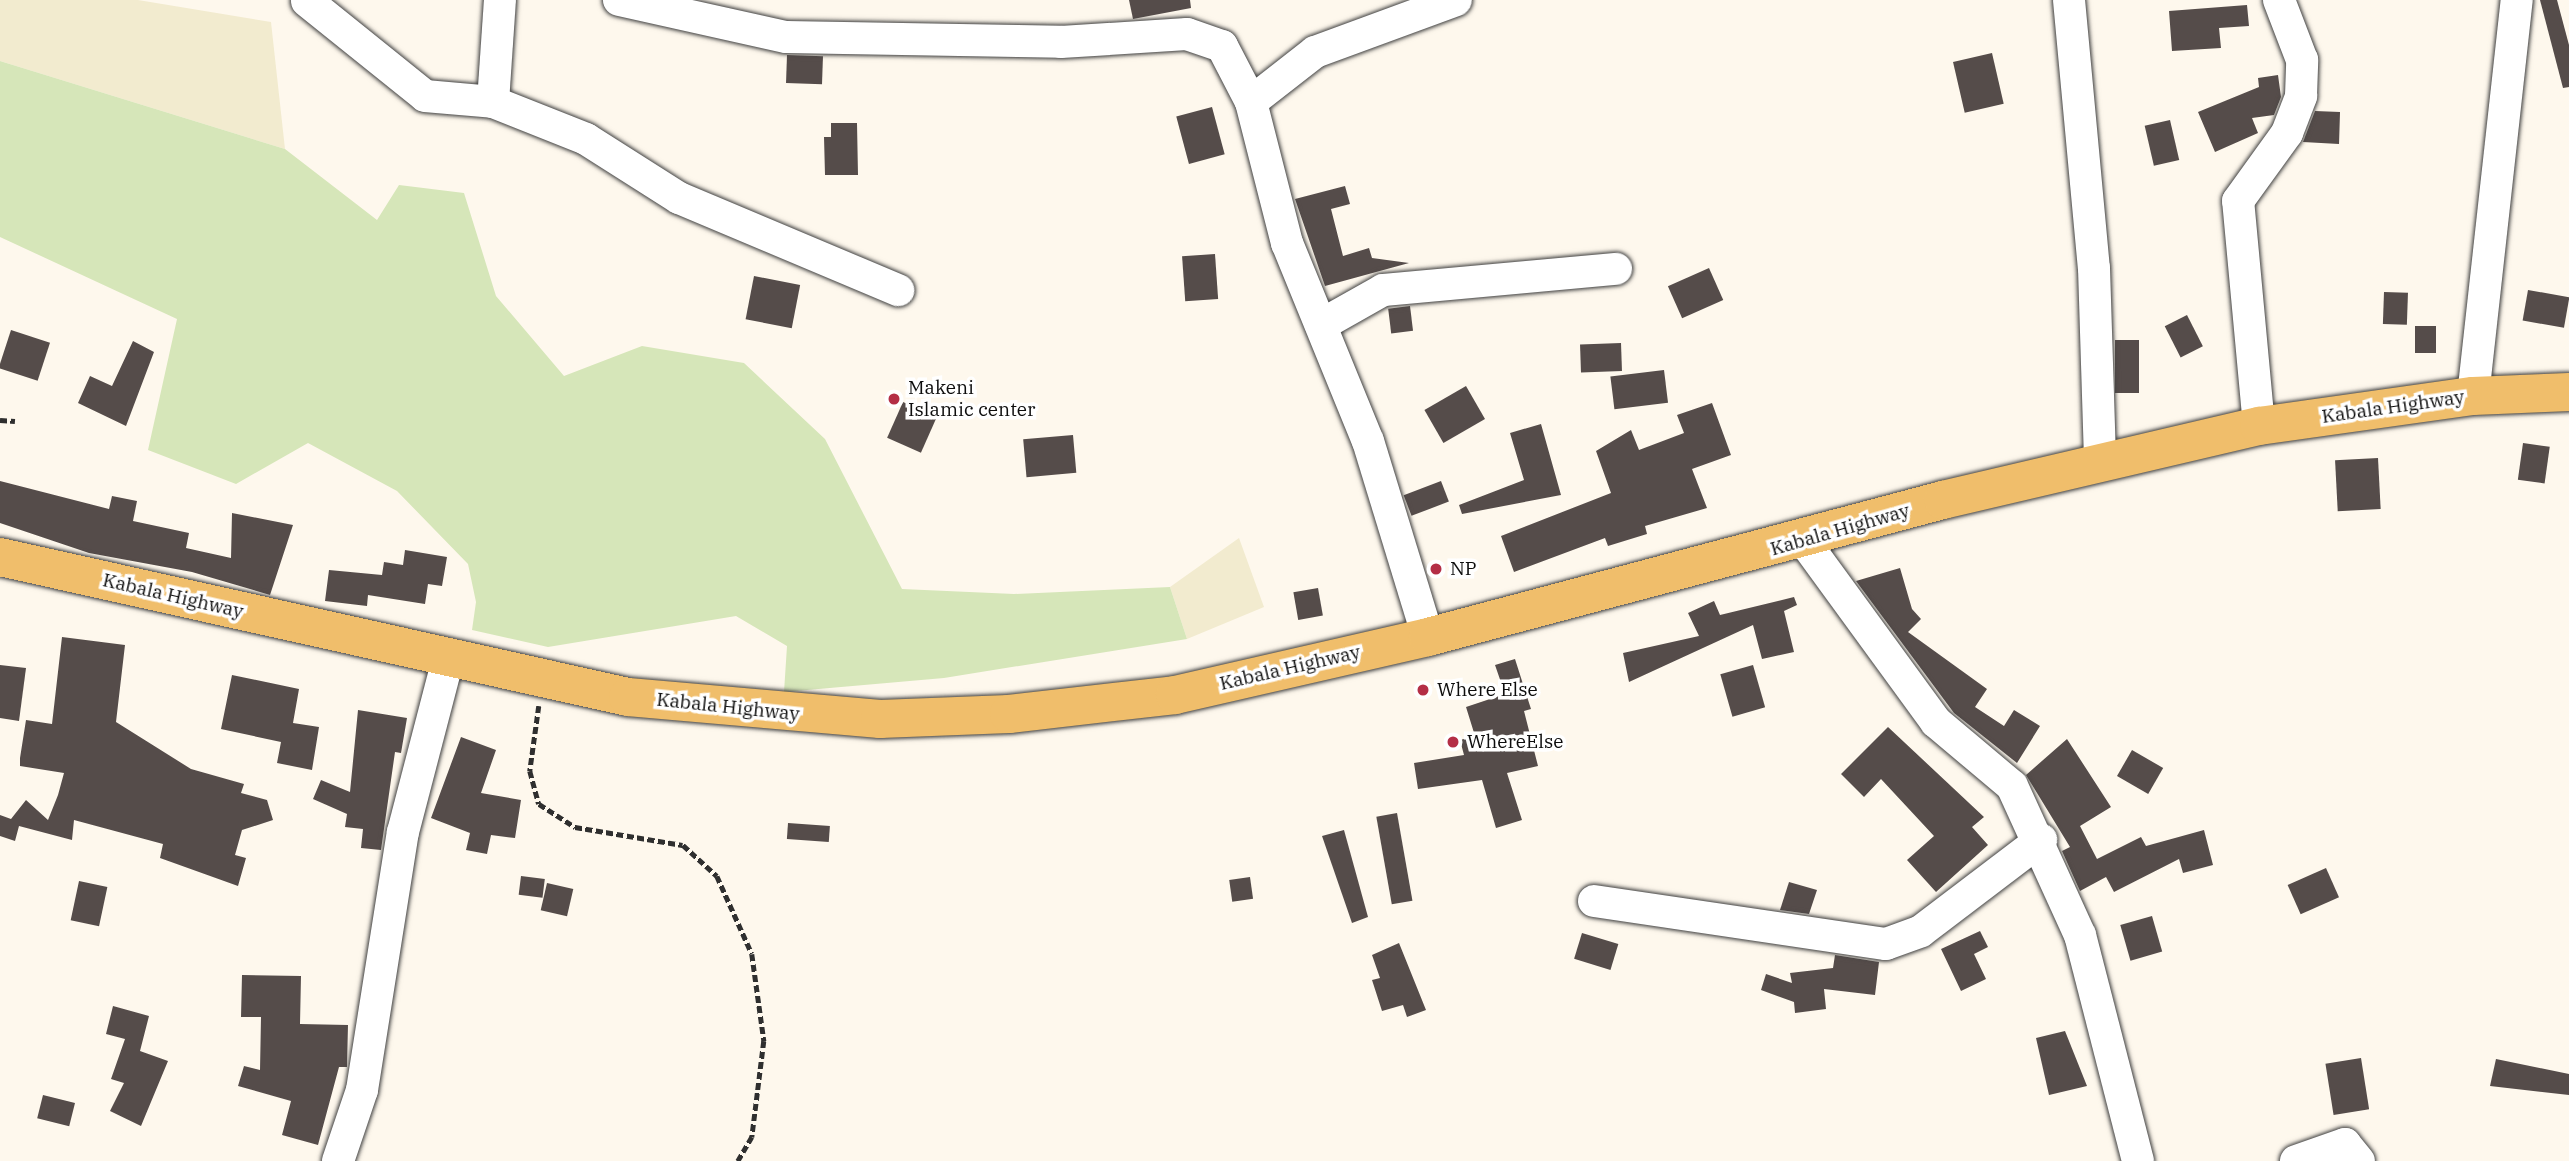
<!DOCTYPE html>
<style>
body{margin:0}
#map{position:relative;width:2569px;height:1161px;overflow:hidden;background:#fef8ed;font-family:"IBM Plex Serif",serif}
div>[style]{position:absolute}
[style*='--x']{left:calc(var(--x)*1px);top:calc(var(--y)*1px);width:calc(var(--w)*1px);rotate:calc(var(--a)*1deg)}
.farmland>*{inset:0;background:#f2ebcf}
.green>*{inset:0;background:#d6e6b9}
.building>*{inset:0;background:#554c4a;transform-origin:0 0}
.path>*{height:4.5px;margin-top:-2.25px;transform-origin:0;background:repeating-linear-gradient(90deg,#2f2f2f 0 7px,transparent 0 10.5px)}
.roads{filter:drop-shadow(0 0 2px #404040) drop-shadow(0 0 2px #404040)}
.minor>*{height:32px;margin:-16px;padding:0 16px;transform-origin:16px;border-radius:16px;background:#fff}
.major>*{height:38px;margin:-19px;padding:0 19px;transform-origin:19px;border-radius:19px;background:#f0be6b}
.dots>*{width:19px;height:19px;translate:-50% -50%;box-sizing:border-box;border:4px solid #fff;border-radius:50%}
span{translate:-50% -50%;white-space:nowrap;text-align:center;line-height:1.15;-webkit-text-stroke:7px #fff;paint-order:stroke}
.poi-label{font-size:19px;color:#0d0d0d}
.left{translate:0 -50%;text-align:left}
.street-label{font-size:19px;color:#0d0d0d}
</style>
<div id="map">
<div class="farmland">
<div style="clip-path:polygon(0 0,138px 0,271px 22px,285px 149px,0 61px)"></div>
<div style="clip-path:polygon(1239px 538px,1264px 607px,1187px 639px,1170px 587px)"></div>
</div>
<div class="green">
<div style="clip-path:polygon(0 61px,285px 149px,377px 220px,399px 185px,464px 193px,496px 296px,564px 376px,642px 346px,744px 363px,825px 439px,902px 589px,1014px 594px,1170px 587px,1187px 639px,944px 678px,784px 692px,787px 646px,736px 616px,548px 647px,472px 630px,476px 602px,468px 564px,397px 491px,308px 443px,236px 484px,148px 450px,177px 319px,0 237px)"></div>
</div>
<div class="building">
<div style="clip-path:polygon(1129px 0,1190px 0,1191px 8px,1133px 19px)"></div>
<div style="clip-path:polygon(2540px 0,2557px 0,2569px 45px,2569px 87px,2563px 88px)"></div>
<div style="clip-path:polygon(2247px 5px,2249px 26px,2219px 28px,2221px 48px,2172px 51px,2169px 11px)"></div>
<div style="left:1992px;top:53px;width:52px;height:40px;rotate:77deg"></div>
<div style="left:787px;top:55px;width:36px;height:28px;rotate:2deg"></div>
<div style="clip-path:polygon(2278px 75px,2281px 97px,2274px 115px,2252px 118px,2258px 133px,2215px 152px,2198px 112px,2259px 87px,2258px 78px)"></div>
<div style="left:1212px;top:107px;width:49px;height:37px;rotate:75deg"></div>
<div style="clip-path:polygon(2315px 111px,2340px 112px,2339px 144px,2303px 142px)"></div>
<div style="left:2170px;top:120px;width:41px;height:26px;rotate:77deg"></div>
<div style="clip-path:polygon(831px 123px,857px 123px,858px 175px,825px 175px,824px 137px,831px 137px)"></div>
<div style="clip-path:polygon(1345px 186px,1350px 204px,1331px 209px,1343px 256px,1369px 248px,1372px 258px,1409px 263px,1325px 286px,1295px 199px)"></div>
<div style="left:1215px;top:254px;width:45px;height:33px;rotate:86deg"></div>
<div style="left:1709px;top:268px;width:35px;height:45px;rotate:66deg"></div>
<div style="left:754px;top:276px;width:47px;height:44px;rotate:11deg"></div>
<div style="left:2528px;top:290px;width:42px;height:31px;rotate:10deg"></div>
<div style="left:2384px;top:292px;width:24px;height:32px;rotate:2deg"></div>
<div style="left:1410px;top:306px;width:25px;height:22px;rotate:83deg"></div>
<div style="left:2187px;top:315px;width:35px;height:25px;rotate:63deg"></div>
<div style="left:2415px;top:326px;width:21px;height:27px"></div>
<div style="left:11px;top:330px;width:41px;height:40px;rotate:18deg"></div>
<div style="left:2115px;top:340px;width:24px;height:53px"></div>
<div style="clip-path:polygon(133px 341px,154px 352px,126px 426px,78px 403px,90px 376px,112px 386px)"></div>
<div style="left:1621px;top:343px;width:28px;height:41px;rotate:88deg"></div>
<div style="left:1664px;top:370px;width:33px;height:54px;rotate:83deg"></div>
<div style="left:1466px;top:386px;width:38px;height:48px;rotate:60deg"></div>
<div style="left:903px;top:402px;width:37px;height:39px;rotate:24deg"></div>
<div style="clip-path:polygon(1712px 403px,1731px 455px,1692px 469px,1707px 508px,1645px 526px,1647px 534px,1608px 546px,1605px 538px,1514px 572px,1501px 536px,1611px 493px,1596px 451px,1631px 430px,1639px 450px,1684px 433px,1677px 415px)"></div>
<div style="clip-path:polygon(1541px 424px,1561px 495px,1462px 514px,1459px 505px,1524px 480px,1510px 433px)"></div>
<div style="left:1073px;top:435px;width:38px;height:50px;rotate:85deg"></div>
<div style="left:2523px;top:443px;width:27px;height:37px;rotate:8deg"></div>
<div style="left:2378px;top:458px;width:51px;height:43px;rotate:87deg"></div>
<div style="clip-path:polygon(0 481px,109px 509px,112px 496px,137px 501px,133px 521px,189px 533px,186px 548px,231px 558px,232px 513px,293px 525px,270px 595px,192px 572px,89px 553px,0 523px)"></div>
<div style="left:1441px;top:481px;width:22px;height:40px;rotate:69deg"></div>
<div style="clip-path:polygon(405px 550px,447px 557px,442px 586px,428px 584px,425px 604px,368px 595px,367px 606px,325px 601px,329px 570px,382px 575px,384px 562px,403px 565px)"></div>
<div style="clip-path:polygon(1900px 568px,1912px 609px,1921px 619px,1908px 632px,1987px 689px,1975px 707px,2004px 726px,2014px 710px,2040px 726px,2017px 763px,1954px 713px,1856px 581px)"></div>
<div style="left:1318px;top:588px;width:28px;height:25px;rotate:80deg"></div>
<div style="clip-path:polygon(1794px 597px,1797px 605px,1784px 611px,1794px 652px,1762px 659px,1753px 625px,1629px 682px,1623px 653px,1699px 636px,1688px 613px,1714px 601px,1720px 615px)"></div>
<div style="clip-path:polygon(62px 637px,125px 645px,116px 722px,191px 769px,244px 784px,241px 793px,267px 800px,273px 820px,242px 830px,235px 855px,246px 858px,238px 886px,160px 858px,163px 844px,74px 820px,72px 840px,19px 826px,15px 841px,0 836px,0 815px,11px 819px,26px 800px,48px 820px,58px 795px,64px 773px,20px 766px,20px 758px,26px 720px,52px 724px)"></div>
<div style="clip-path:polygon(1515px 659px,1531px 709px,1524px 711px,1538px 766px,1507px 773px,1522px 820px,1496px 828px,1482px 780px,1418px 789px,1414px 763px,1464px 755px,1460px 740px,1475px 736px,1466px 707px,1505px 694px,1495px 665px)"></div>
<div style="clip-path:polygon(0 665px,26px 668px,19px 721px,0 718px)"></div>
<div style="left:1753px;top:665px;width:44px;height:34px;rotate:74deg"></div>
<div style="clip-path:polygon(232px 675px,299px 689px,293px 723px,319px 727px,312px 770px,277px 763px,281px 742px,221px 729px)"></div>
<div style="clip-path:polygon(358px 710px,407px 718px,401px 753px,395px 752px,381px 850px,361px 848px,363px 829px,345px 827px,347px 814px,313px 799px,321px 780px,350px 792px)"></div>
<div style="clip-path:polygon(1888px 727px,1984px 817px,1972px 827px,1988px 845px,1936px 892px,1907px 860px,1934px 836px,1881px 779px,1864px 797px,1841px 774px)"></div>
<div style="clip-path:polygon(461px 737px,496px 750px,481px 793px,521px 800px,515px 838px,491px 835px,487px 854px,466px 850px,470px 833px,431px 818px)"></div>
<div style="clip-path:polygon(2067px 739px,2111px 807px,2080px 826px,2097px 859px,2141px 837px,2146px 846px,2204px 830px,2213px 865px,2183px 873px,2179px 859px,2114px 892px,2106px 877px,2080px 891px,2062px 851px,2070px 847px,2026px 775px)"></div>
<div style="left:2132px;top:750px;width:36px;height:30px;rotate:30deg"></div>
<div style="left:1397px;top:813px;width:89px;height:21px;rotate:80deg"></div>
<div style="left:788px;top:823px;width:42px;height:16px;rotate:4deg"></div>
<div style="clip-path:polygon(1344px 830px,1368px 917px,1352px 923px,1322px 836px)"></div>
<div style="left:2326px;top:868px;width:32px;height:42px;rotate:66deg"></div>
<div style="left:521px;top:876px;width:24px;height:19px;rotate:7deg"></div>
<div style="left:1250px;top:877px;width:22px;height:21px;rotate:82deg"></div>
<div style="left:79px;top:881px;width:29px;height:40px;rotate:12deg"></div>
<div style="clip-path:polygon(1789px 882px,1817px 890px,1809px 914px,1780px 910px)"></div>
<div style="left:547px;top:883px;width:27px;height:28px;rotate:13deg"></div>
<div style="left:2152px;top:916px;width:37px;height:33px;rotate:74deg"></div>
<div style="clip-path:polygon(1980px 931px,1988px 947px,1974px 954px,1986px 979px,1961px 991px,1941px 949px)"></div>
<div style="left:1582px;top:933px;width:38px;height:27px;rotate:17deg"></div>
<div style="clip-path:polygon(1399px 943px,1426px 1010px,1407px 1017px,1403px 1005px,1382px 1011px,1372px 980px,1380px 978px,1372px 955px)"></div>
<div style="clip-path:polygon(1835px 955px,1879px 962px,1875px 995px,1824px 989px,1826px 1009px,1795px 1013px,1794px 1002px,1761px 990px,1766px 974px,1792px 983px,1790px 973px,1833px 968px)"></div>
<div style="clip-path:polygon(242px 975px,301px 976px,300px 1024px,348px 1025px,347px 1067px,339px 1067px,318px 1145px,282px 1135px,291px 1101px,238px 1086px,244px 1066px,260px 1070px,261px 1017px,241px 1017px)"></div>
<div style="clip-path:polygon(113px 1006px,149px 1016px,140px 1051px,168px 1061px,141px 1126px,110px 1111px,124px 1083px,111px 1079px,125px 1039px,106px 1034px)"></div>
<div style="clip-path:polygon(2065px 1031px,2087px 1086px,2049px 1095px,2036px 1038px)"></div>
<div style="left:2361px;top:1058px;width:52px;height:36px;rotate:81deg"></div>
<div style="clip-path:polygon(2496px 1059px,2569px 1074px,2569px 1095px,2490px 1086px)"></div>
<div style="left:43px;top:1095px;width:33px;height:24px;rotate:14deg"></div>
</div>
<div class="path">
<div style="--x:0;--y:420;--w:15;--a:4"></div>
<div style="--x:539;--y:706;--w:66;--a:97.9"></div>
<div style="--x:530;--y:771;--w:34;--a:75"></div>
<div style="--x:539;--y:804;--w:43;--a:32.6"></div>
<div style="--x:575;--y:827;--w:109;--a:9.5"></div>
<div style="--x:683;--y:845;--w:46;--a:42.4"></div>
<div style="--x:717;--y:876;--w:85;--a:65.8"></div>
<div style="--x:752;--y:954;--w:88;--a:82.1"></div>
<div style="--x:764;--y:1041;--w:97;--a:97.1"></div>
<div style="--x:752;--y:1137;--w:28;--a:120"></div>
</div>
<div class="roads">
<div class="minor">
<div style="--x:619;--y:0;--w:171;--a:12.5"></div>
<div style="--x:786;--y:37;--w:275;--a:1"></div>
<div style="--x:1061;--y:42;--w:126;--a:-3.6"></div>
<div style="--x:1187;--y:34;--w:37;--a:19"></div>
<div style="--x:1222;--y:46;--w:63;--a:62.6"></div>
<div style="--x:1251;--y:102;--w:146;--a:75.7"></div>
<div style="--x:1287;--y:243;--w:214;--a:67.8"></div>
<div style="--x:1368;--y:441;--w:205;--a:73"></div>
<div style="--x:2069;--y:0;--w:269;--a:84.7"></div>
<div style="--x:2094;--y:268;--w:194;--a:88.2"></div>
<div style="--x:307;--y:1;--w:151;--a:38.8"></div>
<div style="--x:425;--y:96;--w:68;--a:5"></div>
<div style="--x:493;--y:102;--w:100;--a:21.7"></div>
<div style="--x:586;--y:139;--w:110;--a:32.4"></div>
<div style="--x:679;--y:198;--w:238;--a:22.8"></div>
<div style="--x:493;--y:102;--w:102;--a:-86.1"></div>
<div style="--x:1251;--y:102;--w:81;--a:-38"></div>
<div style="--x:1315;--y:52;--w:150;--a:-20.2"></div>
<div style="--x:1321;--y:325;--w:71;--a:-29.4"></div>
<div style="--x:1383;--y:290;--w:234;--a:-5.2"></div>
<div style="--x:2473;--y:396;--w:398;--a:-83.7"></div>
<div style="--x:2259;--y:426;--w:226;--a:-95.3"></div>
<div style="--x:2238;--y:201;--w:84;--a:-54.2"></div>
<div style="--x:2287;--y:133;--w:40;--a:-69"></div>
<div style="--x:2301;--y:96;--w:36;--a:-88"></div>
<div style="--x:2302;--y:60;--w:64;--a:-111"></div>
<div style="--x:1804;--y:541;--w:224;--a:53.9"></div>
<div style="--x:1936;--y:722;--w:99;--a:40.1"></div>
<div style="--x:2012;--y:786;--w:164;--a:65.5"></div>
<div style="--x:2080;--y:935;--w:233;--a:75.6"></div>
<div style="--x:1594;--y:901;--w:295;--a:8.4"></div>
<div style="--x:1886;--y:944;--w:37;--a:-20"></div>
<div style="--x:1921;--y:931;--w:151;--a:-37.2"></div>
<div style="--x:338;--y:1161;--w:75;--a:-71.3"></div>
<div style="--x:362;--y:1090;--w:261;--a:-81"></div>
<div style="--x:403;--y:832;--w:179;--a:-75.4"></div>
<div style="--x:2296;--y:1161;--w:52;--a:-19.1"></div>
<div style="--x:2345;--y:1144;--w:22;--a:51"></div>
</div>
<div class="major">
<div style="--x:0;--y:557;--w:643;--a:12.57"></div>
<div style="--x:628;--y:697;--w:253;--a:5"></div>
<div style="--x:880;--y:719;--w:129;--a:-2.2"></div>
<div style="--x:1009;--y:714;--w:167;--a:-6.5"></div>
<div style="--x:1175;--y:695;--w:260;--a:-12.9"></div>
<div style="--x:1428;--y:637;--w:533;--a:-14.9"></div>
<div style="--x:1943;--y:500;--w:325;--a:-13.2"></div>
<div style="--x:2259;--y:426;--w:216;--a:-8"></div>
<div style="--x:2473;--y:396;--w:96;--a:-2.4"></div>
</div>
</div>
<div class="dots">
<div style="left:894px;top:399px;background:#b42e46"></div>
<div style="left:1436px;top:569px;background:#b42e46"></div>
<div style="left:1423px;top:690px;background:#b42e46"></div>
<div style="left:1453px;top:742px;background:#b42e46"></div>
</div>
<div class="poi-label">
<span class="left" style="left:908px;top:399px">Makeni<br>Islamic center</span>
<span class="left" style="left:1450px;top:569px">NP</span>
<span class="left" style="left:1437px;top:690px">Where Else</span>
<span class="left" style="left:1467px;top:742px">WhereElse</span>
</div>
<div class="street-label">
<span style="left:2393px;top:407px;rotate:-8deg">Kabala Highway</span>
<span style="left:1840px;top:530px;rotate:-16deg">Kabala Highway</span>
<span style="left:173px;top:596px;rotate:13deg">Kabala Highway</span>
<span style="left:1290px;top:668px;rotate:-13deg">Kabala Highway</span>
<span style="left:728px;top:707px;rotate:6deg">Kabala Highway</span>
</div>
</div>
